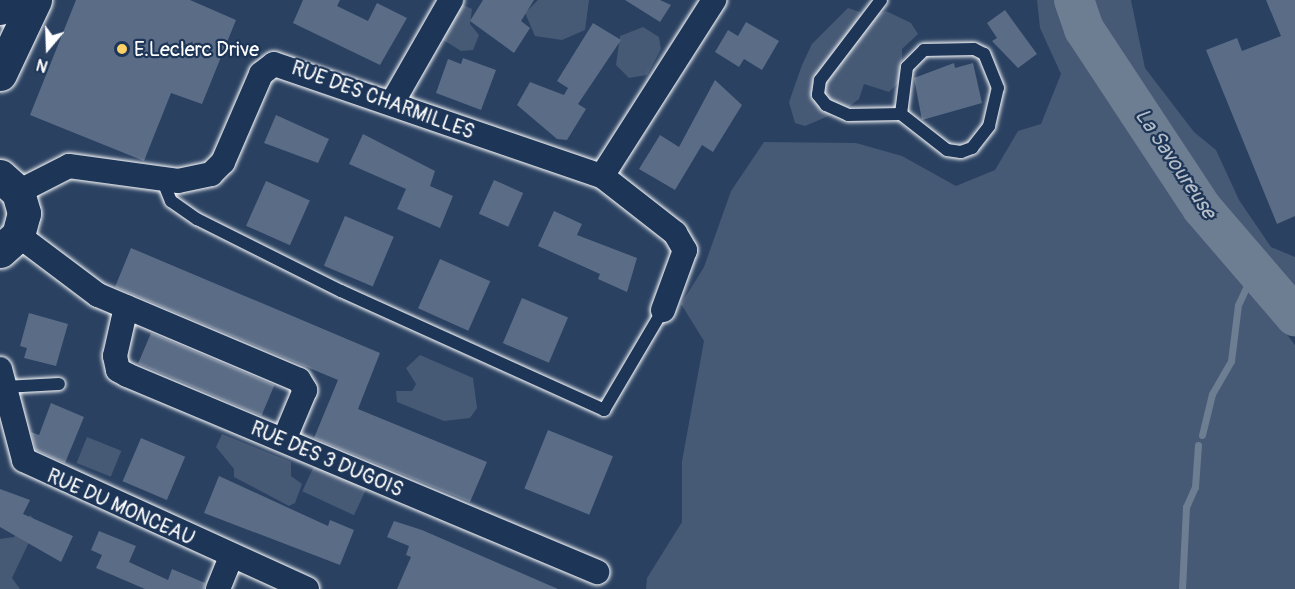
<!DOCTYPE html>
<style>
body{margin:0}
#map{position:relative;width:1295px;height:589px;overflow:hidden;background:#2a4161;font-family:Pangolin,sans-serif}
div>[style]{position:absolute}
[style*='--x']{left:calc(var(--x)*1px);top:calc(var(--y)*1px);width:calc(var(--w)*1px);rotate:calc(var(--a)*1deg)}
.green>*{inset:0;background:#465975;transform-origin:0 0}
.stream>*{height:7px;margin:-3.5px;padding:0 3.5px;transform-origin:3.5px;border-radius:3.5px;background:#6d7d92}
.river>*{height:40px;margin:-20px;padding:0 20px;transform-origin:20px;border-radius:20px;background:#6d7d92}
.building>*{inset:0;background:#5b6c86;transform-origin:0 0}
.roads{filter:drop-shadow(0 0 2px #fff) drop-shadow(0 0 2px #fff)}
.lane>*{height:12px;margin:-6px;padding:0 6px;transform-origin:6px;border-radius:6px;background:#1d3557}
.street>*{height:24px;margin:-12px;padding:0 12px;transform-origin:12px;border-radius:12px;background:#1d3557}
.secondary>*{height:33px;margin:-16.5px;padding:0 16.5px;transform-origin:16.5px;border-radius:16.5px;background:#1d3557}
.dots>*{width:16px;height:16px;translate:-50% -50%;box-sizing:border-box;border:3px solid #1d3557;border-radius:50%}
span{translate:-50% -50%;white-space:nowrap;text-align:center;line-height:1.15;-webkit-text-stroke:4.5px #1d3557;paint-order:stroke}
.poi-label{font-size:20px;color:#fff}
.left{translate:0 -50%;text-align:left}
.street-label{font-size:20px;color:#fff}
.water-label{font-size:21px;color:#b6bec8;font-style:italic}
.north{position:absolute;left:18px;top:18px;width:60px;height:60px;-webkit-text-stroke:4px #1d3557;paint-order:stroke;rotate:199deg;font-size:16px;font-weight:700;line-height:24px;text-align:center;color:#fff}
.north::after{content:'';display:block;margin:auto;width:21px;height:27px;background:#fff;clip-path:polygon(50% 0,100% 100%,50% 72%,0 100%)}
</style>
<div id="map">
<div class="green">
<div style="clip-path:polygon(538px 0,589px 0,585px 30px,562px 40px,535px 36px,525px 13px)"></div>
<div style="clip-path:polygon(1037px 0,1060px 0,1192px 211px,1295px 345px,1295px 589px,646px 589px,647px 578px,682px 522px,682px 461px,704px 341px,681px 304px,704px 267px,731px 191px,764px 142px,856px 143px,902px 156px,956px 186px,995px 170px,1018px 131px,1041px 124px,1061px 74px,1040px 28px)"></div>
<div style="clip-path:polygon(1089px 0,1131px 0,1145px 68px,1194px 132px,1216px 150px,1239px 200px,1271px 247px,1295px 257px,1295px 292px,1261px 265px,1254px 249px,1191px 168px,1097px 23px)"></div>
<div style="clip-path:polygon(461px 4px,472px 9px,470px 24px,479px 35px,473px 50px,461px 51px,440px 38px)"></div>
<div style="clip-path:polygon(848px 8px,860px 12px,863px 21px,886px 11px,911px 23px,918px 34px,902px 49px,903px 78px,889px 92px,864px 84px,859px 99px,847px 108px,805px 126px,795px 123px,789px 102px,802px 65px,812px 44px)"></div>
<div style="clip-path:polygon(643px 27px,659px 37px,661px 49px,647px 75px,629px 78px,616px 65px,620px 36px)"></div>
<div style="clip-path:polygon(420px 355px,473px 378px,477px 408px,470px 418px,444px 421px,397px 402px,396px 391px,412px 391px,416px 384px,406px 368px)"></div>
<div style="clip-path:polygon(222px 434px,291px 462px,291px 476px,302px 484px,295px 503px,289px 506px,234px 477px,234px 469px,216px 447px)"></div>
<div style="left:87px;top:437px;width:37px;height:28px;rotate:22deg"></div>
<div style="left:315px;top:464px;width:57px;height:30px;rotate:25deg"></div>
<div style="clip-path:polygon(30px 515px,38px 523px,12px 578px,20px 589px,0 589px,0 539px,14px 537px)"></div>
</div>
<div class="stream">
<div style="--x:1202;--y:435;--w:42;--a:-76.3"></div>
<div style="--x:1212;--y:394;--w:38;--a:-60"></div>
<div style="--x:1231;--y:361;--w:56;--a:-82.9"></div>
<div style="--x:1238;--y:305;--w:38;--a:-65"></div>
<div style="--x:1182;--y:589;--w:82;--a:-87.2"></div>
<div style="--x:1186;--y:507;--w:22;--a:-66"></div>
<div style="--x:1195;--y:487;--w:42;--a:-85.9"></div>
</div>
<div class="river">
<div style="--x:1074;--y:0;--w:31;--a:71"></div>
<div style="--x:1084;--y:29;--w:214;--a:56.6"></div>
<div style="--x:1202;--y:208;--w:143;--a:49.3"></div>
</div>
<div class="building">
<div style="clip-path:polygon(76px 0,190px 0,236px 20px,202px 104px,171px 93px,144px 161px,30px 115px)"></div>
<div style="clip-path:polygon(303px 0,340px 0,337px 6px,368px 21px,377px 3px,407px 18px,380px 65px,293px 23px)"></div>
<div style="clip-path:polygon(483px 0,534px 0,521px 21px,530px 28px,514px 53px,470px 21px)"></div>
<div style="clip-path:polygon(625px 0,660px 0,671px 5px,660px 22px)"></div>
<div style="clip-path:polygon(1266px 0,1295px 0,1295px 216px,1277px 224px,1206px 50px,1237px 38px,1242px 51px,1281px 36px)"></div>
<div style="clip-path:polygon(1005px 10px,1037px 54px,1018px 68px,992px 41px,997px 38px,987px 23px)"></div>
<div style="clip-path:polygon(746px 22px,779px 41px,762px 70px,744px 59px,739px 67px,715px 52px,728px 30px,738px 36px)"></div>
<div style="clip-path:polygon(593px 23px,621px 40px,578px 104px,586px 109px,567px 140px,557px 139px,517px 105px,530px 82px,564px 95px,568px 88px,557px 81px)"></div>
<div style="clip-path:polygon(463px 58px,496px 70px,481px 110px,436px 93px,448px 59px,461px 64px)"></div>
<div style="clip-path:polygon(954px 63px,955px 68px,973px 63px,982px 103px,922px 120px,914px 78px)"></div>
<div style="clip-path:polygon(715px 80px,742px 105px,713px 152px,702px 145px,675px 190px,639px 169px,660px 135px,679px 147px)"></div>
<div style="clip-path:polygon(276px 115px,329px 139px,318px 163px,264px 143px)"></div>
<div style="clip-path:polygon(363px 134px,435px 171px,430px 186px,453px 196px,440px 228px,397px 209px,406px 189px,349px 164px)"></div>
<div style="left:494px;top:180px;width:32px;height:37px;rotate:24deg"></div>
<div style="left:266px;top:181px;width:48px;height:49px;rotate:24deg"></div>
<div style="clip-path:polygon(554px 211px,582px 224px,577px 235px,637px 258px,627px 292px,598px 279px,600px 274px,538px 246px)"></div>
<div style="left:345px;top:216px;width:53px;height:54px;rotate:23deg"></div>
<div style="clip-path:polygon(131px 248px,380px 353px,358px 409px,487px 462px,470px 502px,314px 438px,338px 380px,115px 287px)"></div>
<div style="left:440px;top:259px;width:55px;height:54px;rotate:24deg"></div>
<div style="left:522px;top:298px;width:50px;height:49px;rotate:23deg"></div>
<div style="clip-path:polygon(29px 313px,68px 324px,56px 366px,24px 358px,27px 348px,20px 346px)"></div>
<div style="left:151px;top:333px;width:134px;height:33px;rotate:23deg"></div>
<div style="clip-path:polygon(51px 403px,84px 417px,65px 463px,36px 450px,31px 432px,39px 435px)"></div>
<div style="left:548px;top:430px;width:70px;height:63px;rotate:22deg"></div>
<div style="left:141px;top:438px;width:48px;height:47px;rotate:23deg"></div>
<div style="clip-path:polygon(219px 476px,328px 526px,330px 520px,354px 530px,340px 565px,204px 513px)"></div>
<div style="clip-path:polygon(0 489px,30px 500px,23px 514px,73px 536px,61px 562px,0 527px)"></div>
<div style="clip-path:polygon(394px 521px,422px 530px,558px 589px,397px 589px,411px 557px,406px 555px,409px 546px,387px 537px)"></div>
<div style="clip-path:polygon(99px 531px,136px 546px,129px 562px,168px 580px,172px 569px,205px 583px,204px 589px,145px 589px,96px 568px,102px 555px,91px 550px)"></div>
</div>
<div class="roads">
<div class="lane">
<div style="--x:881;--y:0;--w:101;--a:127.3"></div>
<div style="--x:820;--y:80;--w:15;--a:98"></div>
<div style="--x:818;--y:95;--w:13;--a:51"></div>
<div style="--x:826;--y:105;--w:24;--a:24"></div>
<div style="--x:848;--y:115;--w:53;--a:-1.1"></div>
<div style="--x:901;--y:114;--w:58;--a:38"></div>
<div style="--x:947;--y:150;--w:14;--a:8"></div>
<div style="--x:961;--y:152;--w:12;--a:-20"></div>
<div style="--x:972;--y:148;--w:28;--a:-52"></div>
<div style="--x:989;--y:126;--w:39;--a:-77"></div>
<div style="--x:998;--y:88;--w:37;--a:-112"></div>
<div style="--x:984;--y:54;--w:11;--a:-153"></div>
<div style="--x:974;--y:49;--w:50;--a:178.9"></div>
<div style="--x:924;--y:50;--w:24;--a:135"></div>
<div style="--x:907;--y:67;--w:47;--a:97.3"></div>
<div style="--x:162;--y:179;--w:24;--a:68"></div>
<div style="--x:171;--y:201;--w:32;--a:35"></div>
<div style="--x:197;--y:219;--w:161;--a:26.6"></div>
<div style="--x:341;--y:291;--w:289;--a:24.3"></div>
<div style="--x:604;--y:410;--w:116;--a:-59.5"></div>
<div style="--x:4;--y:387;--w:55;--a:-3.1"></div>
</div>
<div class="street">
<div style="--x:392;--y:103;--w:119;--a:-60.2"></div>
<div style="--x:602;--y:176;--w:209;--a:-57.5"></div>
<div style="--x:602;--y:176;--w:93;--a:38"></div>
<div style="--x:675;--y:233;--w:20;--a:60"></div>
<div style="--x:685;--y:250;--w:64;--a:110.1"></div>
<div style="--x:18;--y:192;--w:57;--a:-27"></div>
<div style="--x:69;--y:166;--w:110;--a:7.8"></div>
<div style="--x:178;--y:181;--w:34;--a:-12"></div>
<div style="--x:211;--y:174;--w:17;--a:-45"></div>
<div style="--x:223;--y:162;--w:96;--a:-66.6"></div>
<div style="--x:261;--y:74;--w:16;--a:-38"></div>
<div style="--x:274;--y:64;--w:347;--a:18.9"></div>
<div style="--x:18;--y:235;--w:100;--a:36.9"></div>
<div style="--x:98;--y:295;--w:218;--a:22.9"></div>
<div style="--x:299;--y:380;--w:12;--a:59"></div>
<div style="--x:305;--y:390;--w:54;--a:112.8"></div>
<div style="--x:126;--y:307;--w:50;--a:102.7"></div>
<div style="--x:115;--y:356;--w:14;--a:78"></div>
<div style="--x:118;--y:370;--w:10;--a:29"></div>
<div style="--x:127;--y:375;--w:510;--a:22.74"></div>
<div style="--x:0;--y:369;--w:94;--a:75.2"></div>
<div style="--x:24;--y:460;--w:311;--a:24.5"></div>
<div style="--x:218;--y:589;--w:35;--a:-68"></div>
</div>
<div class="secondary">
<div style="--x:0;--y:8;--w:9;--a:-58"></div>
<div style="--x:0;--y:74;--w:82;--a:-64.7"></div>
<div style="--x:0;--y:176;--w:24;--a:42"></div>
<div style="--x:18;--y:192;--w:22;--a:74"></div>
<div style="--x:24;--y:213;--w:23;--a:105"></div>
<div style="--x:18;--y:235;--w:24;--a:138"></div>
</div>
</div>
<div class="dots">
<div style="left:122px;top:49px;background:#ffd166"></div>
</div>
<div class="poi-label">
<span class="left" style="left:134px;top:49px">E.Leclerc Drive</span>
</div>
<div class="street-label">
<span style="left:383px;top:100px;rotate:20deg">RUE DES CHARMILLES</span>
<span style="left:327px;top:459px;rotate:23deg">RUE DES 3 DUGOIS</span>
<span style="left:121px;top:507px;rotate:24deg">RUE DU MONCEAU</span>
</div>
<div class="water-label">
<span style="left:1175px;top:164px;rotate:56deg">La Savoureuse</span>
</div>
<div class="north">N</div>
</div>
